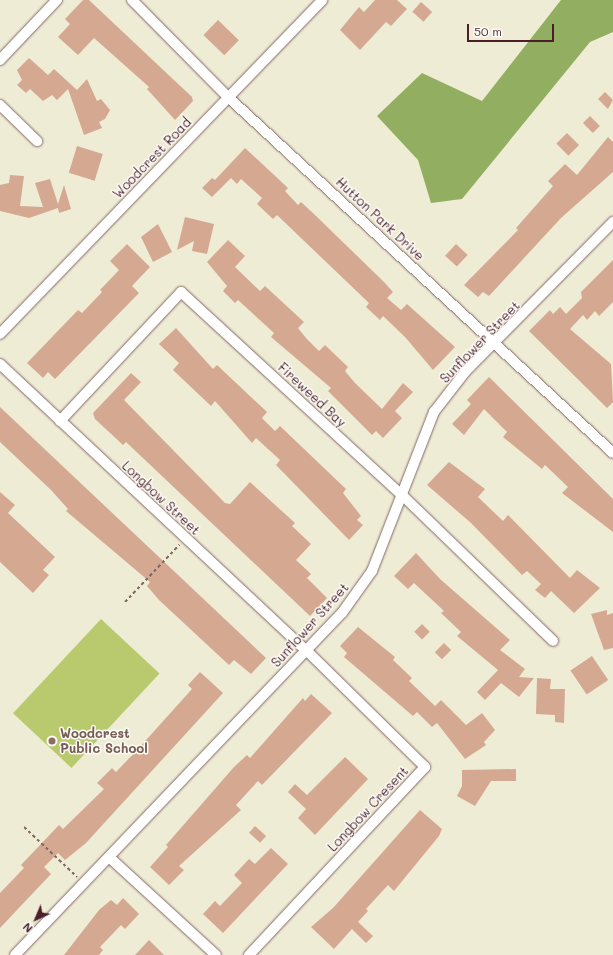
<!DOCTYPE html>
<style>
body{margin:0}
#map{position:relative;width:613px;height:955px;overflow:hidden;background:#efecd5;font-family:Mali,sans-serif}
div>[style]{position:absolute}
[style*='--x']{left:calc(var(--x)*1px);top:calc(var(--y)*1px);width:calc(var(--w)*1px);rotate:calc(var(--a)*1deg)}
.green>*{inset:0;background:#b8ca6d;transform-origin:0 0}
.forest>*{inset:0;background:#92ae60}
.building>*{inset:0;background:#d5a991;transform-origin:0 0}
.path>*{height:2px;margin-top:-1px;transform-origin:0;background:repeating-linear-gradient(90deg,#846766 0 3px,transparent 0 6px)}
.roads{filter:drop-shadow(0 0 1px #846766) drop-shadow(0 0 1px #846766)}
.street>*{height:10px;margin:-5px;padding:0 5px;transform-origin:5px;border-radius:5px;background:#fff}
.dots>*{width:11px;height:11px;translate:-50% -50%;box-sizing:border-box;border:2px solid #fdfcf7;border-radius:50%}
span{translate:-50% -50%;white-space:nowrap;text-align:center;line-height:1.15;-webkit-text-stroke:3px #fdfcf7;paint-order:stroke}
.street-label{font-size:13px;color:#4a1f2b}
.education-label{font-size:13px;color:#785e54;font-weight:700}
.left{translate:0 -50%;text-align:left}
.north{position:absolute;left:16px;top:899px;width:40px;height:40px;-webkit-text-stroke:3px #fdfcf7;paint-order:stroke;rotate:224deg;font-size:11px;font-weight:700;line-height:16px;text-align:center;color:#4a1f2b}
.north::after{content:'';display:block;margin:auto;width:14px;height:18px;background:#4a1f2b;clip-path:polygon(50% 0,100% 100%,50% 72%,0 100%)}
.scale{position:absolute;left:467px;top:24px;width:87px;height:18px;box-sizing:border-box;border:2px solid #4a1f2b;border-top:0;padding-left:5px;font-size:12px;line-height:14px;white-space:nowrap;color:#4a1f2b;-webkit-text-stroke:3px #fdfcf7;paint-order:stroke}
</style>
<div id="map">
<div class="green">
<div style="left:101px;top:619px;width:80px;height:129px;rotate:43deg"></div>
</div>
<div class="forest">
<div style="clip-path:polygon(561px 0,613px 0,613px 32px,590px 42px,462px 199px,431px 203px,418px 160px,377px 116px,422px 73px,482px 101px)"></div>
</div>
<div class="building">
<div style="clip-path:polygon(83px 0,89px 0,192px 97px,193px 101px,175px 120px,147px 89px,149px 87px,94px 38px,78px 55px,58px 37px,70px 24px,65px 19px)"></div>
<div style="clip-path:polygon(375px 0,397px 0,407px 9px,391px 26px,386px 22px,360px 50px,340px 30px,359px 7px,364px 12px)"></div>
<div style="left:421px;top:2px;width:15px;height:13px;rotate:42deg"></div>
<div style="left:218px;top:20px;width:29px;height:21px;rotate:44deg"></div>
<div style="clip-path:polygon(29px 58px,48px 75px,54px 69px,77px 90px,87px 79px,97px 101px,101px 99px,110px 110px,105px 119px,99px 122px,102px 128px,84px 135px,68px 89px,57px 100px,52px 95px,43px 101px,30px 89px,26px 93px,17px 85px,22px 80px,17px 70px)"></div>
<div style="clip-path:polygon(605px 92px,613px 100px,608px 109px,598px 99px)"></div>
<div style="left:590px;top:116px;width:14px;height:10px;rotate:45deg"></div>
<div style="left:567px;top:133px;width:17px;height:15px;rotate:45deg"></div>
<div style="clip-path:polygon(608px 137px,613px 142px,613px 172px,561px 218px,489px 296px,483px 292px,478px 297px,464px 285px,518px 230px,516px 228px,553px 186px,548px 181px,565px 164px,577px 175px)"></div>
<div style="left:77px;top:146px;width:27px;height:28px;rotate:17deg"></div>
<div style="clip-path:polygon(245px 148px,288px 188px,285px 191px,298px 205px,301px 202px,314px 214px,384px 282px,393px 292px,387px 298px,401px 310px,407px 304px,455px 347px,433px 370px,405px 337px,383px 316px,380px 320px,366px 307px,369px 303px,301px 238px,277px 215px,273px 219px,257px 204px,262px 198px,241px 179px,237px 184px,231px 178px,212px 197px,202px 188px,212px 178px,215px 180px)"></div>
<div style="clip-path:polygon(10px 175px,24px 176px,20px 206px,43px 207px,35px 183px,50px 179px,58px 204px,64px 185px,71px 209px,59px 213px,58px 208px,29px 218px,0 211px,0 185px,9px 183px)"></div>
<div style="clip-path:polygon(185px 217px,214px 224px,207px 254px,192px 251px,194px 241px,177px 250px)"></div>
<div style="clip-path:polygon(158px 224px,172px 252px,153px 262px,141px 237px)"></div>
<div style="clip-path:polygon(228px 240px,245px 256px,235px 267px,260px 291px,265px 286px,304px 322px,298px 328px,306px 338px,319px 351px,325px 345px,348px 367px,345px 371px,355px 383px,382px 409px,403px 383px,413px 392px,395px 411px,402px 418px,383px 438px,376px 431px,372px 435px,328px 391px,331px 388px,271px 337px,274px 333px,238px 300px,235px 303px,223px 291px,227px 286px,207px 262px)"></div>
<div style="clip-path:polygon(127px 244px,150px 267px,132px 286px,139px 293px,55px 379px,48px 372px,43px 378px,27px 363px,78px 310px,82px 313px,102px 292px,100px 290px,119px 270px,110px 261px)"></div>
<div style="left:456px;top:244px;width:16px;height:16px;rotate:43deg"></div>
<div style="clip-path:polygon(613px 260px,613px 302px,599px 316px,595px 311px,587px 320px,583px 315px,570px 329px,611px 364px,613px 402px,607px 408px,529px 331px,550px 310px,553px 314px,560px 307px,566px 314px,582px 298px,581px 292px)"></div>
<div style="clip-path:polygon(176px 328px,213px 369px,217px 365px,267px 412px,262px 418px,275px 431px,280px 426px,346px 489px,343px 493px,361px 516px,357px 520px,363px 525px,349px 540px,276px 465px,280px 460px,256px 438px,252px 443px,215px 401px,211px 406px,173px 370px,179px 363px,159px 344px)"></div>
<div style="clip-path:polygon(131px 373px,141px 382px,124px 400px,225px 503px,230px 504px,250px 482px,295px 523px,292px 526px,311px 544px,296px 560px,311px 574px,307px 578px,327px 598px,310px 616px,126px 442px,123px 445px,95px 419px,93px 413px)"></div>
<div style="clip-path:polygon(489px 377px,613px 499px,613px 532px,562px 493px,568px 487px,545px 465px,542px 469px,503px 437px,507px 432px,484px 409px,464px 435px,452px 424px,471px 404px,467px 400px)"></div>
<div style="clip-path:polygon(0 407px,266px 658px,251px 674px,234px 660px,229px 665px,216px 653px,159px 600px,147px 586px,150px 582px,66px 511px,68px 509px,51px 490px,0 442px)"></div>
<div style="clip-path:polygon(449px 462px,485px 489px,478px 497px,503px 521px,508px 515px,570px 578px,577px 570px,600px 588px,574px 613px,551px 591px,545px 598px,535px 590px,541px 584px,527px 571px,522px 575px,471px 523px,427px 485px)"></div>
<div style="clip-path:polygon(0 492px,15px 505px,8px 513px,55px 557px,43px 570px,49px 575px,33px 593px,0 562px)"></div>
<div style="clip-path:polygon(416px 553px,440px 579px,510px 640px,500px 650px,525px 669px,519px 677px,534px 678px,519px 697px,501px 683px,485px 700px,477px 692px,498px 670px,457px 636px,461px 632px,441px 613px,444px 611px,414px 583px,408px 589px,394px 576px)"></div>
<div style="clip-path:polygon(607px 610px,607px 615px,613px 613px,613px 648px,604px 650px,591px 614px)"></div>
<div style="left:422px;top:624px;width:11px;height:11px;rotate:45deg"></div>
<div style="clip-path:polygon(358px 627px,395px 657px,393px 660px,412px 678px,409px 681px,435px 706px,441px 700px,466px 725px,482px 713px,495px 730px,484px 742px,486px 745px,465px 759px,437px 723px,432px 727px,417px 712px,413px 716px,344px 657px,347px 653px,340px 646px)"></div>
<div style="left:444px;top:643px;width:10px;height:13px;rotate:45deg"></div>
<div style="left:592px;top:656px;width:29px;height:26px;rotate:56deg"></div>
<div style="clip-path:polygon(200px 672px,223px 693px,86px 843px,65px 860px,58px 853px,44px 867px,51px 874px,0 928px,0 893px,24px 868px,21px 865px,59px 825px,63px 829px,104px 789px,97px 783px,112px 768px,116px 772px,138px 749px,192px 689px,188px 685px)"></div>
<div style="clip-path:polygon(537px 678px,551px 679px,550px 689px,565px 689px,564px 723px,555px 722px,555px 715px,536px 714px)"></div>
<div style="clip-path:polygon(311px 694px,332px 713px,262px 785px,258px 781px,236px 805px,241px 810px,179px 866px,184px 870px,169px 885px,150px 867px,168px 847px,166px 845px,234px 767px,247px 755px,250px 758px,303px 698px,305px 701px)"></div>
<div style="clip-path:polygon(345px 757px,368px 779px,315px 835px,298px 818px,306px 809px,288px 792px,295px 784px,307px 795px)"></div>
<div style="clip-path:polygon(516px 769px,516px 781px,491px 781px,475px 806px,457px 796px,462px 786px,462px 770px)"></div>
<div style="clip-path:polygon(420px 810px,442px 829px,439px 836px,394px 891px,388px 885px,366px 909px,368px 911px,358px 922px,373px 936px,366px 943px,352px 929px,334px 949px,311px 927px,333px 908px)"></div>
<div style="left:255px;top:826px;width:15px;height:9px;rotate:42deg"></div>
<div style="clip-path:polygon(271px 848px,288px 864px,223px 933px,203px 914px,215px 901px,220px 906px,242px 883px,234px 875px,249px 859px,255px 864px)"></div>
<div style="clip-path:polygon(123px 898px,139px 914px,125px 929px,121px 925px,100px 947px,103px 950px,99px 955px,64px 955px,99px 910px,111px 900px,117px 905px)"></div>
<div style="clip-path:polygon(149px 940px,164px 955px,135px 955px)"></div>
</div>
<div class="path">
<div style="--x:125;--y:602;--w:79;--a:-46.5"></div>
<div style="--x:24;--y:827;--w:73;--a:43.3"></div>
</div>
<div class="roads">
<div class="street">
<div style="--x:132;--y:0;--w:136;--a:45.3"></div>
<div style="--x:228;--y:97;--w:524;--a:42.76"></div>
<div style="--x:0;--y:60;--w:83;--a:-46.5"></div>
<div style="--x:0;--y:105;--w:52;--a:44.2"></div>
<div style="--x:0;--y:334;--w:464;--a:-46"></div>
<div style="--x:0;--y:364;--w:419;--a:43.1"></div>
<div style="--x:306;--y:650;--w:167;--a:44.5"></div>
<div style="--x:425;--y:767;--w:258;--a:133.1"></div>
<div style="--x:60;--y:421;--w:177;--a:-46.8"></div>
<div style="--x:181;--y:292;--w:300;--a:42.6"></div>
<div style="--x:402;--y:495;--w:210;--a:44"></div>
<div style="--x:109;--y:857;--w:145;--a:42.5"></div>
<div style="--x:15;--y:955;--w:473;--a:-46.3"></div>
<div style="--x:342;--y:613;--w:52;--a:-54.5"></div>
<div style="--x:372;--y:571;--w:171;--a:-68.7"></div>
<div style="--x:434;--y:412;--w:51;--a:-52.2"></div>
<div style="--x:465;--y:372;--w:211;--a:-45.4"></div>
</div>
</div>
<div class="dots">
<div style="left:52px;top:741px;background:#8d6e63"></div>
</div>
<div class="street-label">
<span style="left:152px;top:158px;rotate:-46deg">Woodcrest Road</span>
<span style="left:380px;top:219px;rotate:43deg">Hutton Park Drive</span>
<span style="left:480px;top:342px;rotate:-46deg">Sunflower Street</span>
<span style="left:312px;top:395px;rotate:43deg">Fireweed Bay</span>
<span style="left:161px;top:498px;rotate:43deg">Longbow Street</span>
<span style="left:310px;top:625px;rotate:-48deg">Sunflower Street</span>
<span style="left:368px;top:809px;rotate:-47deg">Longbow Cresent</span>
</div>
<div class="education-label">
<span class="left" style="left:60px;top:741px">Woodcrest<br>Public School</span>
</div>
<div class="north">N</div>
<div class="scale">50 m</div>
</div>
